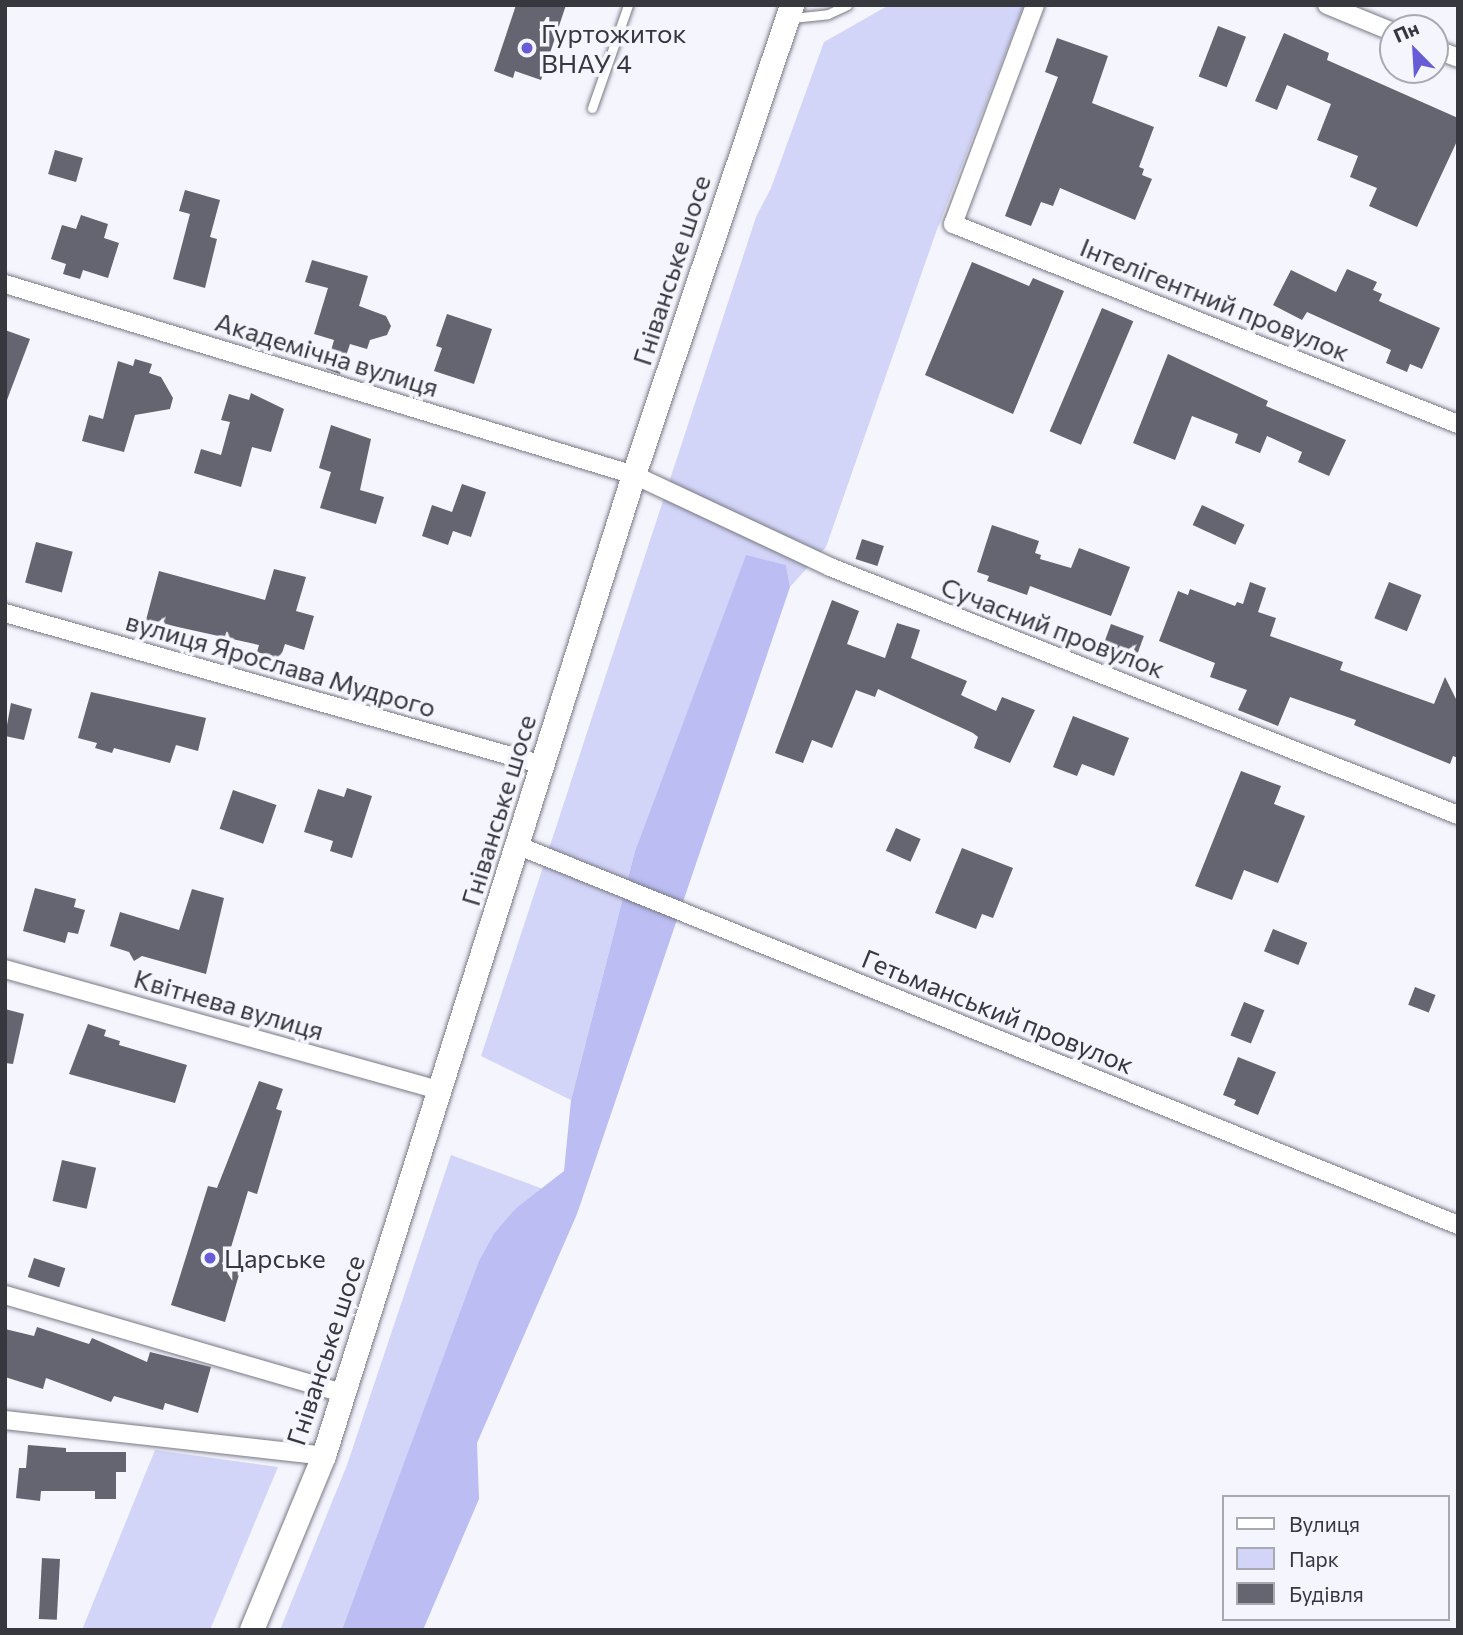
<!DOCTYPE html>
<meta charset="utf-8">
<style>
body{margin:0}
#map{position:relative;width:1463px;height:1635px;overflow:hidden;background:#f5f5fe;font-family:Commissioner,sans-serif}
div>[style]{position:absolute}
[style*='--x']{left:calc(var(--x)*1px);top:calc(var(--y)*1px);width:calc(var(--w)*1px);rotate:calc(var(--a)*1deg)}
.green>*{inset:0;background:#d3d5f8}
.forest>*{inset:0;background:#bbbdf3}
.building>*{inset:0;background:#646571;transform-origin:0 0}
.roads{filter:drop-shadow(0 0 2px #777884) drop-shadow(0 0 2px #777884)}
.lane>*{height:9px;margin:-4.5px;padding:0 4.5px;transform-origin:4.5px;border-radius:4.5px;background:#fff}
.street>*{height:18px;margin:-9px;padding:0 9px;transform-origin:9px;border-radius:9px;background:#fff}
.secondary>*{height:24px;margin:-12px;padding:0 12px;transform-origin:12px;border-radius:12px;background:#fff}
.dots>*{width:19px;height:19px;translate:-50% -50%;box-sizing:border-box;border:4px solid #f5f5fe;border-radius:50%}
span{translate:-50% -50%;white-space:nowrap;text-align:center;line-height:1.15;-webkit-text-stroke:7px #f5f5fe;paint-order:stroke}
.poi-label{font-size:26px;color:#37383d}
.left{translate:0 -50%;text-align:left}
.street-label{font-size:26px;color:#37383d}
.frame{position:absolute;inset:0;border:7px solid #37383d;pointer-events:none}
.legend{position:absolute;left:1222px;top:1495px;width:228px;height:126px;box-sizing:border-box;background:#f5f5fe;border:2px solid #a9a9b1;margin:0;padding:9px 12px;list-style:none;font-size:21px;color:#37383d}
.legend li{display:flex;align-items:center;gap:14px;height:35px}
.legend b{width:35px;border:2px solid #a9a9b1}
.north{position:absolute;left:1379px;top:14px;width:70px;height:70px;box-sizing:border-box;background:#f5f5fe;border:2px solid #a9a9b1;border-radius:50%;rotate:336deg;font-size:19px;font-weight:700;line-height:28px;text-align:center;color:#37383d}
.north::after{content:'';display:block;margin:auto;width:24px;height:32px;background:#675cd5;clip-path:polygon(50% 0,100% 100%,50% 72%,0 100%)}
</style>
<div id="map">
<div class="green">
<div style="clip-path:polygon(889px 5px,1024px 5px,935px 235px,826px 547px,790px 587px,786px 565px,746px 556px,635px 851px,571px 1100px,481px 1056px,756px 217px,771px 188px,824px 42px)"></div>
<div style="clip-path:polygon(451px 1155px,546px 1190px,515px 1209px,495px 1232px,342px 1630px,280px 1630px,347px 1465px)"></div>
<div style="clip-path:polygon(155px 1450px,278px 1467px,210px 1630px,82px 1630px)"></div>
</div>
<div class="forest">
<div style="clip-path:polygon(746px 555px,786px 565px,790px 587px,577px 1214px,477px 1443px,479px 1499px,423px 1630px,342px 1630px,479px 1261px,495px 1232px,515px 1209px,564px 1171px,571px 1100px,635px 851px)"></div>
</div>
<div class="building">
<div style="clip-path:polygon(516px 5px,566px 5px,541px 80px,515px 71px,513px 78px,494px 71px)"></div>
<div style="left:1218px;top:26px;width:30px;height:54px;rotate:21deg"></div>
<div style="clip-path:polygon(1284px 33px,1329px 53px,1327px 60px,1458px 118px,1458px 139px,1417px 227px,1369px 206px,1377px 188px,1350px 177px,1358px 156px,1317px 140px,1331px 104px,1287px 85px,1277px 110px,1255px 101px)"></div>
<div style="clip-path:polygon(1057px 38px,1108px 56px,1092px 103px,1154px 127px,1139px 167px,1144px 169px,1142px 175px,1152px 179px,1135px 220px,1060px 188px,1053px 206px,1041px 202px,1031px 226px,1005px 216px,1058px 77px,1045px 72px)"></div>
<div style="left:55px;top:150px;width:29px;height:25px;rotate:16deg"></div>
<div style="clip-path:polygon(185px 190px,220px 200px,210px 237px,217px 239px,205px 288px,173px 279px,190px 214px,179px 211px)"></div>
<div style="clip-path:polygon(81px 215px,108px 224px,104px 238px,119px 243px,108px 278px,83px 270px,80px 279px,63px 274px,66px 264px,51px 259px,62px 225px,76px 229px)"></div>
<div style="clip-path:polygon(312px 260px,368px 276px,359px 306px,386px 316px,391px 326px,387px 335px,370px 340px,367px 349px,350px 344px,340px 374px,326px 369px,334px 340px,314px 334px,328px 288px,305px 282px)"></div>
<div style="clip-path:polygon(972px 262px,1029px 286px,1033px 278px,1064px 291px,1013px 414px,925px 375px)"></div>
<div style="clip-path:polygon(1347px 269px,1377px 282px,1373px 290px,1382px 294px,1379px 301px,1440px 328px,1422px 369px,1410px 364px,1407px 372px,1386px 363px,1391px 350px,1307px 312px,1302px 320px,1273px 305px,1291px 270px,1336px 292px)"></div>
<div style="left:1102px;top:308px;width:34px;height:134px;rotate:23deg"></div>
<div style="clip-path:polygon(447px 314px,492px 329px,474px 384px,434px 371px,442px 348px,436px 346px)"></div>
<div style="clip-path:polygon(5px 330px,30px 339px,7px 400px,5px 400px)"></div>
<div style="clip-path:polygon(1168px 354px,1268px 401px,1266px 406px,1346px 440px,1329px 476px,1298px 462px,1302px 452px,1267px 436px,1260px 453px,1235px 443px,1238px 434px,1192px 416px,1175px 460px,1133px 443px)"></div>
<div style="clip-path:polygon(135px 359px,152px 364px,149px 373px,161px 377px,173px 398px,170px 409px,135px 415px,124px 452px,82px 441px,89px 415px,103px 419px,118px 361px,133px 366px)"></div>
<div style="clip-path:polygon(251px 393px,284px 409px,271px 452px,252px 447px,241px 487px,194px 473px,201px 449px,221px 455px,230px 422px,221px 420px,229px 394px,249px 400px)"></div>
<div style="clip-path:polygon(331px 425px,371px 439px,360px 490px,384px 497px,376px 524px,320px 508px,331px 472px,319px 468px)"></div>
<div style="clip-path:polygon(462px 484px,486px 492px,471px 537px,453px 531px,448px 545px,422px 536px,432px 505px,452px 512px)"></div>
<div style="left:1202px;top:505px;width:47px;height:22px;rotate:25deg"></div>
<div style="clip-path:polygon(992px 525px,1039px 541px,1035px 553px,1041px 555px,1040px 559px,1071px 568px,1079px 548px,1130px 567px,1111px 616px,1030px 586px,1027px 595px,987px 581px,989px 576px,977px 572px)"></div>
<div style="left:862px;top:539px;width:23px;height:21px;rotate:18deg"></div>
<div style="left:36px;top:542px;width:38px;height:42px;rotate:15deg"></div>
<div style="clip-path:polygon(274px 569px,306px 577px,296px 611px,314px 616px,304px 650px,285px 644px,280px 659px,257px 652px,259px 645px,146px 620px,159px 571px,265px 600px)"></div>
<div style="clip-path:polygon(1250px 582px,1266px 588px,1258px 612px,1276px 618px,1270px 636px,1343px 662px,1340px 670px,1434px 704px,1445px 677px,1458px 703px,1458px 758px,1453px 756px,1450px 764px,1354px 725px,1356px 720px,1290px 697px,1278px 726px,1238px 710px,1247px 690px,1210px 677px,1215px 663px,1159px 641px,1178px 591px,1188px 595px,1190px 589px,1235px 606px,1237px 602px,1243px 604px)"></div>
<div style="left:1389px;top:582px;width:35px;height:39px;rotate:22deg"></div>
<div style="clip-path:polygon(832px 600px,859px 611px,847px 644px,885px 658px,897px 623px,920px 630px,911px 658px,967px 681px,961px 695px,965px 697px,996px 711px,1002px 697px,1035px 710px,1010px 763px,974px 748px,978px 737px,973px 733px,878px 689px,875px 697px,856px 690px,832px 748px,812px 740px,803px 763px,775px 753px)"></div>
<div style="left:1111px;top:624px;width:35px;height:33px;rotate:20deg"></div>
<div style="clip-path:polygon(91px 692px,206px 718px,198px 751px,176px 745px,170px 763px,114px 748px,112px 753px,95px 748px,97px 743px,78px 738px)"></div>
<div style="clip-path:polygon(11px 703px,32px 709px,24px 740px,5px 736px)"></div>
<div style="clip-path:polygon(1073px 716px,1129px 738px,1114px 776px,1082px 764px,1077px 776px,1053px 767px)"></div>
<div style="clip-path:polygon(1241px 771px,1281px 786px,1274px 804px,1305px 816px,1278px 883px,1244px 870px,1232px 900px,1195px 886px)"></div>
<div style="clip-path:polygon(347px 788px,372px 796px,352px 858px,330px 851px,333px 841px,304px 832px,318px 789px,344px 797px)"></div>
<div style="left:233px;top:790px;width:46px;height:41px;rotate:19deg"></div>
<div style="left:896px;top:828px;width:27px;height:25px;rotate:24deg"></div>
<div style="clip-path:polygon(962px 848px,1013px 868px,993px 918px,982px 914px,976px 929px,935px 913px)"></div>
<div style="clip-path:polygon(35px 888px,76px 899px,74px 907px,85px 910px,78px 934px,68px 932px,65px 943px,23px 931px)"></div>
<div style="clip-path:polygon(192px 889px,224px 898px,206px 974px,142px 956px,134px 961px,129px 952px,110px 946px,120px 912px,179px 930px)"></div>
<div style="left:1273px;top:929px;width:37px;height:24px;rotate:22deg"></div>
<div style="left:1415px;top:987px;width:22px;height:19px;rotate:21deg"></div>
<div style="left:1244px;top:1002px;width:22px;height:36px;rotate:22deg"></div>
<div style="clip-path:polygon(5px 1009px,24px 1014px,13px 1064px,5px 1063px)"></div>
<div style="clip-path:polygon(88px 1024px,106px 1030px,104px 1036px,120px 1041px,119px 1045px,187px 1065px,175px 1103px,69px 1074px)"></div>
<div style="clip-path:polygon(1238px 1057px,1276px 1072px,1258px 1115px,1234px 1105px,1236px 1100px,1223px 1095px)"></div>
<div style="clip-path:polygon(259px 1081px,283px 1089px,276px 1109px,282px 1111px,257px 1194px,248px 1191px,226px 1264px,241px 1268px,225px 1322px,171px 1305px,208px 1186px,217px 1188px)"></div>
<div style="left:62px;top:1160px;width:35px;height:42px;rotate:13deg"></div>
<div style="left:34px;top:1258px;width:33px;height:20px;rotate:18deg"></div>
<div style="clip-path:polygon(37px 1327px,89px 1344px,92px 1338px,147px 1362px,150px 1352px,211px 1367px,198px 1413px,165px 1403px,163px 1410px,114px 1396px,111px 1402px,46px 1378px,43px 1389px,5px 1377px,5px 1329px,34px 1336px)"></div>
<div style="clip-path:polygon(28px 1445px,66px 1448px,66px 1452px,126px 1452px,126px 1472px,116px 1472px,116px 1499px,95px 1499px,95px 1491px,41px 1491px,40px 1501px,16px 1498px,19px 1468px,26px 1468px)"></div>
<div style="left:42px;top:1558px;width:18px;height:61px;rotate:3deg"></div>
</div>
<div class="roads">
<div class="lane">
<div style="--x:792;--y:18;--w:36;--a:-6"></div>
<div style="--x:828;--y:14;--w:21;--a:-25"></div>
<div style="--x:592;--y:108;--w:109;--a:-70.7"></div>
</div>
<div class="street">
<div style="--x:1035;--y:5;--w:234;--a:110.5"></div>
<div style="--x:953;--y:224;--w:543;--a:21.61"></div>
<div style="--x:1327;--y:5;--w:71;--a:22.2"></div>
<div style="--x:1435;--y:49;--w:25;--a:21"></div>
<div style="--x:5;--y:284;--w:657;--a:16.89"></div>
<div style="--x:634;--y:475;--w:217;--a:25.1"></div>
<div style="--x:830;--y:567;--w:675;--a:21.55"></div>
<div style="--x:5;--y:613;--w:559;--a:15.78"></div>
<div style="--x:519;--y:846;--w:1013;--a:21.98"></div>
<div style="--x:5;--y:969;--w:450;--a:15.6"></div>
<div style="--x:5;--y:1295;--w:352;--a:16.2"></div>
<div style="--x:5;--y:1420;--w:321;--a:6.4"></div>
</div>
<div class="secondary">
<div style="--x:252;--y:1630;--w:188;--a:-67.5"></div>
<div style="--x:324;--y:1456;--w:1029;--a:-72.46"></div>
<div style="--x:634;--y:475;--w:496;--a:-71.4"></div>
</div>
</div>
<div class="dots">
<div style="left:527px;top:48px;background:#675cd5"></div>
<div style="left:210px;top:1258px;background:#675cd5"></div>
</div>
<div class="poi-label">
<span class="left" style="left:541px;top:48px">Гуртожиток<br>ВНАУ 4</span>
<span class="left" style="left:224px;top:1258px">Царське</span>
</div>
<div class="street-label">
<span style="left:671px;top:270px;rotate:-72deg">Гніванське шосе</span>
<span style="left:1215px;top:299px;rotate:22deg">Інтелігентний провулок</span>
<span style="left:327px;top:354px;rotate:17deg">Академічна вулиця</span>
<span style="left:1053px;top:627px;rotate:21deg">Сучасний провулок</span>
<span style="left:281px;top:664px;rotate:16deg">вулиця Ярослава Мудрого</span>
<span style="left:498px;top:810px;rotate:-73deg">Гніванське шосе</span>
<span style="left:229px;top:1004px;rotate:16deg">Квітнева вулиця</span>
<span style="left:998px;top:1011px;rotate:22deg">Гетьманський провулок</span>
<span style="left:325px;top:1350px;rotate:-72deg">Гніванське шосе</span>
</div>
<div class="frame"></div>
<ul class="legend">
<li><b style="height:9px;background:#fff"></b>Вулиця</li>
<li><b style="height:19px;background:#d3d5f8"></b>Парк</li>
<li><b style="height:19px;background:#646571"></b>Будівля</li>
</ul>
<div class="north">Пн</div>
</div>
